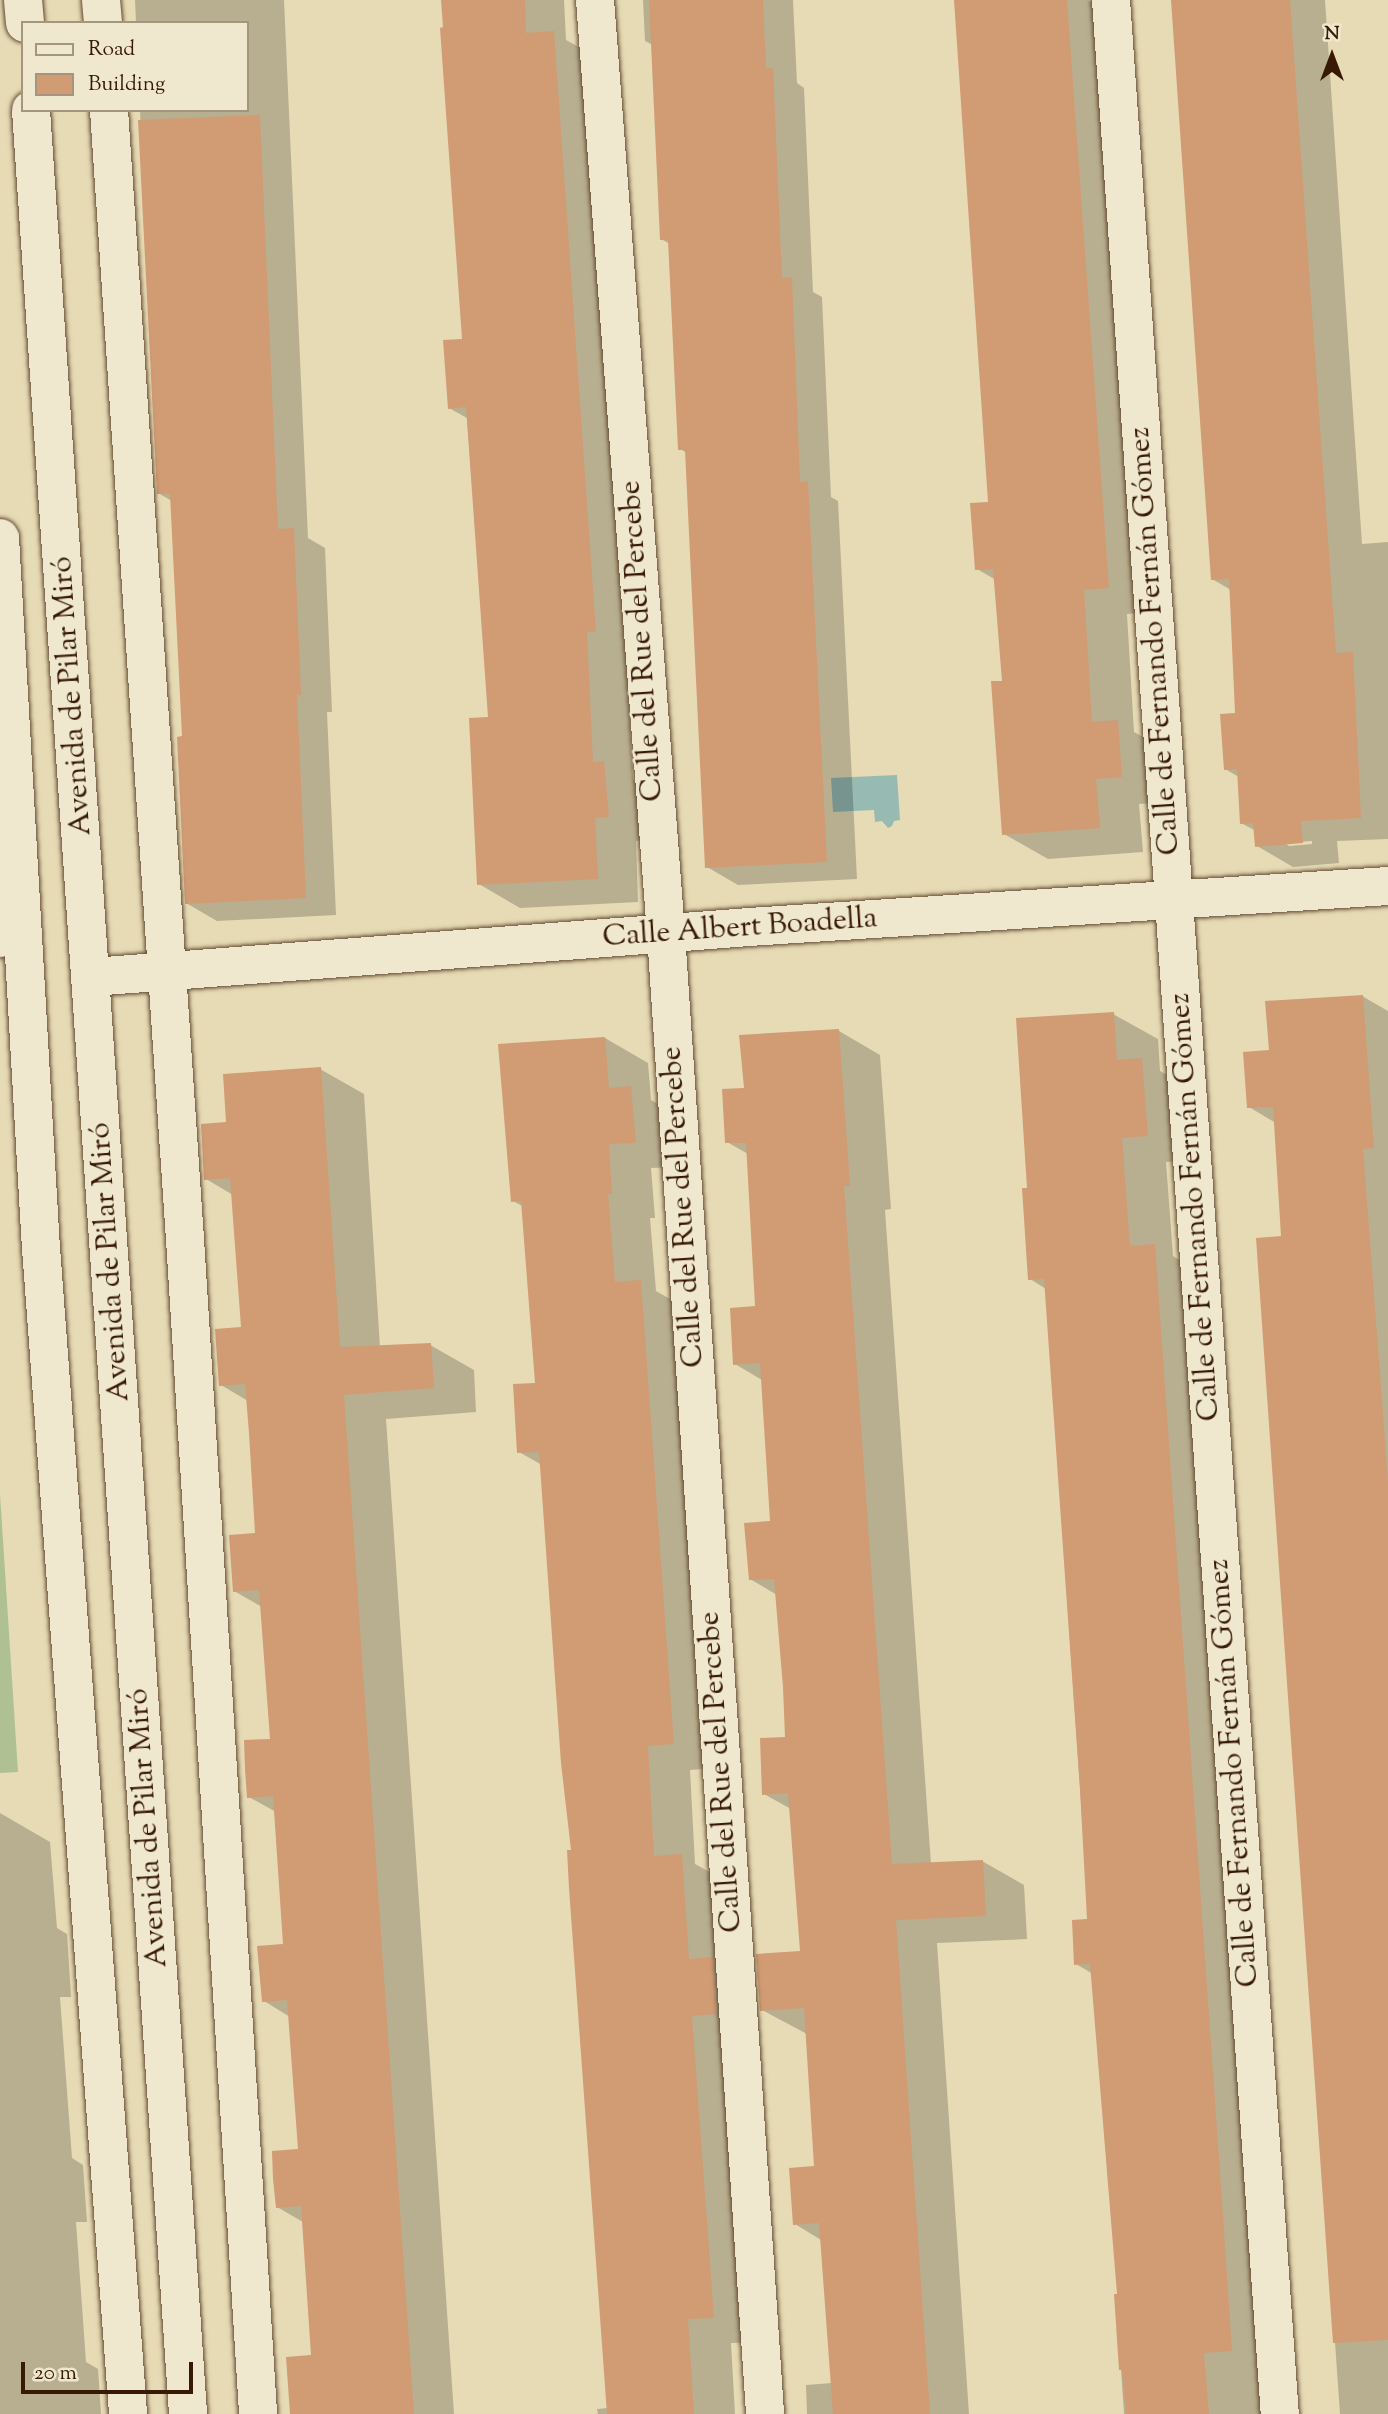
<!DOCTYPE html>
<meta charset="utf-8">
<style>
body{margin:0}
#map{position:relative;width:1388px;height:2414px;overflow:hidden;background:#e6dbb5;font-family:"Sorts Mill Goudy",serif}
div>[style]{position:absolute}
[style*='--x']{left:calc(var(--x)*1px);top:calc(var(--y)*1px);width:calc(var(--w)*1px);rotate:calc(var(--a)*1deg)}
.green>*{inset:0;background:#afc192}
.water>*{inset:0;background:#97bab3}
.shadow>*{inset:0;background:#0003}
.building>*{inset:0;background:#d19b74}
.roads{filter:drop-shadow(0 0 2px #644a31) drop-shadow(0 0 2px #644a31)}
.minor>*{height:38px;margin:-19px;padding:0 19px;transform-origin:19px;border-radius:19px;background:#efe8cf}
.tertiary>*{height:38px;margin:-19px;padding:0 19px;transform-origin:19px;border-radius:19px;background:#efe8cf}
span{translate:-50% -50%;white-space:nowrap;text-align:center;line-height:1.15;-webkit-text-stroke:5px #efe8cf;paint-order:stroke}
.street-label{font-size:30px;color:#381905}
.legend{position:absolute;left:21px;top:21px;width:228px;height:91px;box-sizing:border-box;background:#efe8cf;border:2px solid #a6957e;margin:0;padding:9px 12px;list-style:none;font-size:21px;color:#381905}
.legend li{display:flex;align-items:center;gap:14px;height:35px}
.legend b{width:35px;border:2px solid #a6957e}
.north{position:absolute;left:1297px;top:21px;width:70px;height:70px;-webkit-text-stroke:5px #efe8cf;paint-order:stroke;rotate:0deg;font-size:19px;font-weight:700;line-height:28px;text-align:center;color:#381905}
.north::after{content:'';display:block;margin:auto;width:24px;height:32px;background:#381905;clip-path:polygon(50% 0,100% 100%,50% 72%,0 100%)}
.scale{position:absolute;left:21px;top:2362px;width:172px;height:32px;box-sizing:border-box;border:4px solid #381905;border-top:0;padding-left:9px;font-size:21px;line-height:24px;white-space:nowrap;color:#381905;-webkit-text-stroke:5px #efe8cf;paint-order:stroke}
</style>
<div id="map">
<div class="green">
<div style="clip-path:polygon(0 1494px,18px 1772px,0 1773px)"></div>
</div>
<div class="water">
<div style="clip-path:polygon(897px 775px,900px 820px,894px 821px,892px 826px,888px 828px,882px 821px,875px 822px,874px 810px,833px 812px,831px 778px)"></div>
</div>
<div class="shadow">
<div style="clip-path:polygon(135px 0,284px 0,308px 538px,325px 548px,332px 712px,327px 712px,336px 915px,217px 921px,186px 903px,184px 738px,172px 501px,158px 493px,140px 110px,247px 110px,247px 23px,136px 23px)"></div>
<div style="clip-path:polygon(443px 0,564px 0,566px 40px,595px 56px,633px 780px,645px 787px,649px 840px,636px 841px,638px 902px,520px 908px,479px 884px,490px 719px,467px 418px,449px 408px,463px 341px)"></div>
<div style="clip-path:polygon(643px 0,793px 0,797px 83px,804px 88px,813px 292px,822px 297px,831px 497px,838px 501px,857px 879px,738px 885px,707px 867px,687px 453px,680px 449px,670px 244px,661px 239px,653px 45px,645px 41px)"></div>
<div style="clip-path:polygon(958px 0,1088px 0,1110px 13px,1152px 612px,1127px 614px,1134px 732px,1161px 747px,1165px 802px,1139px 804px,1143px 852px,1048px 859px,1004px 834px,1004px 682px,996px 580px,977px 569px,990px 504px)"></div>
<div style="clip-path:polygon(evenodd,1173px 0,1325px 0,1362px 544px,1388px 542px,1388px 839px,1337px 841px,1339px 863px,1293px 867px,1257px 846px,1256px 831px,1241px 823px,1239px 777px,1225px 769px,1237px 714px,1231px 590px,1212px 579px,1173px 0,1312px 841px,1312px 844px,1289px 846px,1285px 843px,1312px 841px)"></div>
<div style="clip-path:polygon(1362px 996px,1388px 1011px,1388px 2414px,1340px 2414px,1258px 1239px,1283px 1237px,1276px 1123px,1249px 1107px,1271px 1051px)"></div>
<div style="clip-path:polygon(1113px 1014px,1158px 1039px,1160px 1071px,1186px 1086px,1192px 1160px,1166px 1162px,1173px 1256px,1199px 1272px,1279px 2414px,1124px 2414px,1116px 2296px,1119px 2296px,1093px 1974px,1076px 1964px,1089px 1920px,1046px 1289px,1030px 1279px,1029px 1190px)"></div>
<div style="clip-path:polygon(839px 1031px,880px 1055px,891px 1209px,885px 1210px,931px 1864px,982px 1861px,1024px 1885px,1027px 1939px,937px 1943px,969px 2414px,807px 2414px,806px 2385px,832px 2383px,821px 2240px,795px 2224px,816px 2168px,807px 2034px,762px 2010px,802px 1953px,791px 1809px,764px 1794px,787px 1738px,777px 1595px,750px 1579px,772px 1523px,762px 1380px,735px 1364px,757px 1308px,748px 1154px,727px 1142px,745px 1090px)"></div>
<div style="clip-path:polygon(605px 1038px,648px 1063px,651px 1100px,673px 1113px,678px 1167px,651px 1168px,655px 1218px,650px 1218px,656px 1291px,684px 1307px,716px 1768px,690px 1770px,695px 1864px,724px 1880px,756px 2342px,731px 2343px,735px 2414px,598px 2414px,597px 2409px,608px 2408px,573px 1852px,542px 1465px,519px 1452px,537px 1385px,524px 1207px,513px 1201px)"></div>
<div style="clip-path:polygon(320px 1069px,364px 1094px,380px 1347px,430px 1345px,474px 1370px,476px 1412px,386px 1419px,454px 2414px,293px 2414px,313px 2356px,303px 2222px,277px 2207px,300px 2151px,290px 2017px,264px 2001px,285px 1946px,276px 1812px,249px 1797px,271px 1740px,262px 1607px,234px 1591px,256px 1534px,248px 1401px,221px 1385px,243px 1329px,233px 1195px,206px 1179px,228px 1124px)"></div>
<div style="clip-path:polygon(0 1813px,50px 1842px,57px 1928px,67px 1934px,71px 1997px,60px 1997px,72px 2158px,83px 2165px,87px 2222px,76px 2222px,86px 2362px,98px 2369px,101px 2414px,0 2414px)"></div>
</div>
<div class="building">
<div style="clip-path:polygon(441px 0,525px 0,526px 33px,554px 31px,596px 632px,587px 632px,593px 762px,604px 761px,609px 817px,595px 818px,598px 879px,477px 885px,469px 718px,488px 717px,466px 407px,448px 409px,443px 340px,462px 339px,440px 28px,443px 27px)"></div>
<div style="clip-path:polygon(649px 0,763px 0,766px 68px,773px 68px,782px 278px,792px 277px,800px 482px,808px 481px,827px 862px,705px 868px,685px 450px,678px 450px,668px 240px,660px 240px)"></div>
<div style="clip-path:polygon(954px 0,1067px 0,1109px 588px,1084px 590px,1092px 722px,1118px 720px,1122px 777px,1096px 779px,1100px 828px,1002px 835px,991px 681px,1002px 681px,993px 569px,975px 570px,970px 503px,988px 502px)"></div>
<div style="clip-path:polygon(1171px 0,1290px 0,1336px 653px,1353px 652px,1361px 818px,1301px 821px,1303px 843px,1255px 847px,1253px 823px,1240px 824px,1237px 769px,1224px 770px,1220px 714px,1235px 713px,1229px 579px,1211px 580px)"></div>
<div style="clip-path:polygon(260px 115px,278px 529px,294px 528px,301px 695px,297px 695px,306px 898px,185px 904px,177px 737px,182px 736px,170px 494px,157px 494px,138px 120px)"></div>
<div style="clip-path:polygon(1363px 995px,1374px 1148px,1363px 1149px,1388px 1481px,1388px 2340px,1333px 2343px,1256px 1238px,1281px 1236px,1273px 1107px,1247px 1108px,1243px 1052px,1269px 1050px,1265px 1001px)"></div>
<div style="clip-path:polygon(1114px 1012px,1117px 1060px,1142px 1058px,1148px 1136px,1122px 1138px,1130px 1246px,1155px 1244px,1221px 2187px,1232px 2351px,1204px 2353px,1209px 2414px,1126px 2414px,1122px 2370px,1119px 2370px,1114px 2294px,1117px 2294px,1090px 1964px,1074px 1965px,1072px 1920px,1087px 1919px,1080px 1789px,1044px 1279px,1028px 1280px,1022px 1188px,1027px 1188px,1016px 1018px)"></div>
<div style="clip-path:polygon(839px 1029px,850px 1186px,844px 1186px,892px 1864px,983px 1860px,986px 1916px,896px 1920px,930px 2414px,833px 2414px,819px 2223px,793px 2225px,791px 2197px,789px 2168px,814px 2166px,804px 2008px,760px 2011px,756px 1954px,800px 1951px,788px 1793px,762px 1795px,760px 1738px,785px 1737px,783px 1687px,774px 1579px,749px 1580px,744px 1523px,770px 1521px,760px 1363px,733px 1365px,730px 1308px,755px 1306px,746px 1143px,725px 1143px,722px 1089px,744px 1088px,739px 1035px)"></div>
<div style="clip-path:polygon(605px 1037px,609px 1088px,631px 1086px,636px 1143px,609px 1144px,612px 1194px,608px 1194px,615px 1282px,641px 1280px,672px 1718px,674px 1744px,648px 1746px,654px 1856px,682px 1854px,689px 1959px,713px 1957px,716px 2014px,692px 2016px,714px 2318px,688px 2319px,694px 2414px,607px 2414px,569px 1888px,567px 1850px,571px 1850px,561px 1763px,539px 1452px,517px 1453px,513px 1384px,535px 1383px,521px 1201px,511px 1202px,498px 1044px)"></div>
<div style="clip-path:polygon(321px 1067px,340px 1347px,431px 1343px,434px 1388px,344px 1395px,414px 2414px,290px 2414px,286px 2357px,311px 2355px,301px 2206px,276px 2208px,273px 2179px,272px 2151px,298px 2149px,287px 2000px,262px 2002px,257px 1946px,283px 1944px,273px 1796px,247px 1798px,245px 1769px,244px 1740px,270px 1739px,259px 1590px,233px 1592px,229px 1535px,255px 1533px,249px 1433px,245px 1384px,219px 1386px,217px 1358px,215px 1329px,241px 1327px,230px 1178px,204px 1180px,201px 1124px,226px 1122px,223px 1074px)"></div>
</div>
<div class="roads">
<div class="minor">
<div style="--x:101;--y:0;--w:23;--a:85"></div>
<div style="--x:595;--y:0;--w:937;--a:85.65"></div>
<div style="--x:666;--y:934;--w:1483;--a:86.17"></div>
<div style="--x:1111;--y:0;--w:2420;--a:86"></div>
<div style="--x:109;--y:110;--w:1132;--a:86.15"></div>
<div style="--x:185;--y:1239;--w:1177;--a:86.44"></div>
<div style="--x:0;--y:938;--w:68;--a:-77.2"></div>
<div style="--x:92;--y:977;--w:659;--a:-4.35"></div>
<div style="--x:749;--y:927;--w:640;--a:-3.67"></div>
</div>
<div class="tertiary">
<div style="--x:23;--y:0;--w:23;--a:85"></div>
<div style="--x:31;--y:110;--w:2309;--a:86.1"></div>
<div style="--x:0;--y:538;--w:711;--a:86.7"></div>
<div style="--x:41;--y:1248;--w:1169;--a:85.73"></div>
</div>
</div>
<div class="street-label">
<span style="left:643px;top:641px;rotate:-94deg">Calle del Rue del Percebe</span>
<span style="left:1156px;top:641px;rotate:-94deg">Calle de Fernando Fernán Gómez</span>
<span style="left:73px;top:696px;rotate:-94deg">Avenida de Pilar Miró</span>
<span style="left:740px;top:929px;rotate:-4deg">Calle Albert Boadella</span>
<span style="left:684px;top:1207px;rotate:-94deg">Calle del Rue del Percebe</span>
<span style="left:1196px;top:1207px;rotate:-94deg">Calle de Fernando Fernán Gómez</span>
<span style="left:111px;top:1262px;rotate:-94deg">Avenida de Pilar Miró</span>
<span style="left:722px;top:1772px;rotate:-94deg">Calle del Rue del Percebe</span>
<span style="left:1235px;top:1773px;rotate:-94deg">Calle de Fernando Fernán Gómez</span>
<span style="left:149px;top:1828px;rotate:-94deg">Avenida de Pilar Miró</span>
</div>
<ul class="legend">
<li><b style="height:9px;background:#efe8cf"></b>Road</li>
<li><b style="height:19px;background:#d19b74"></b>Building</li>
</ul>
<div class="north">N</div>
<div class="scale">20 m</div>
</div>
